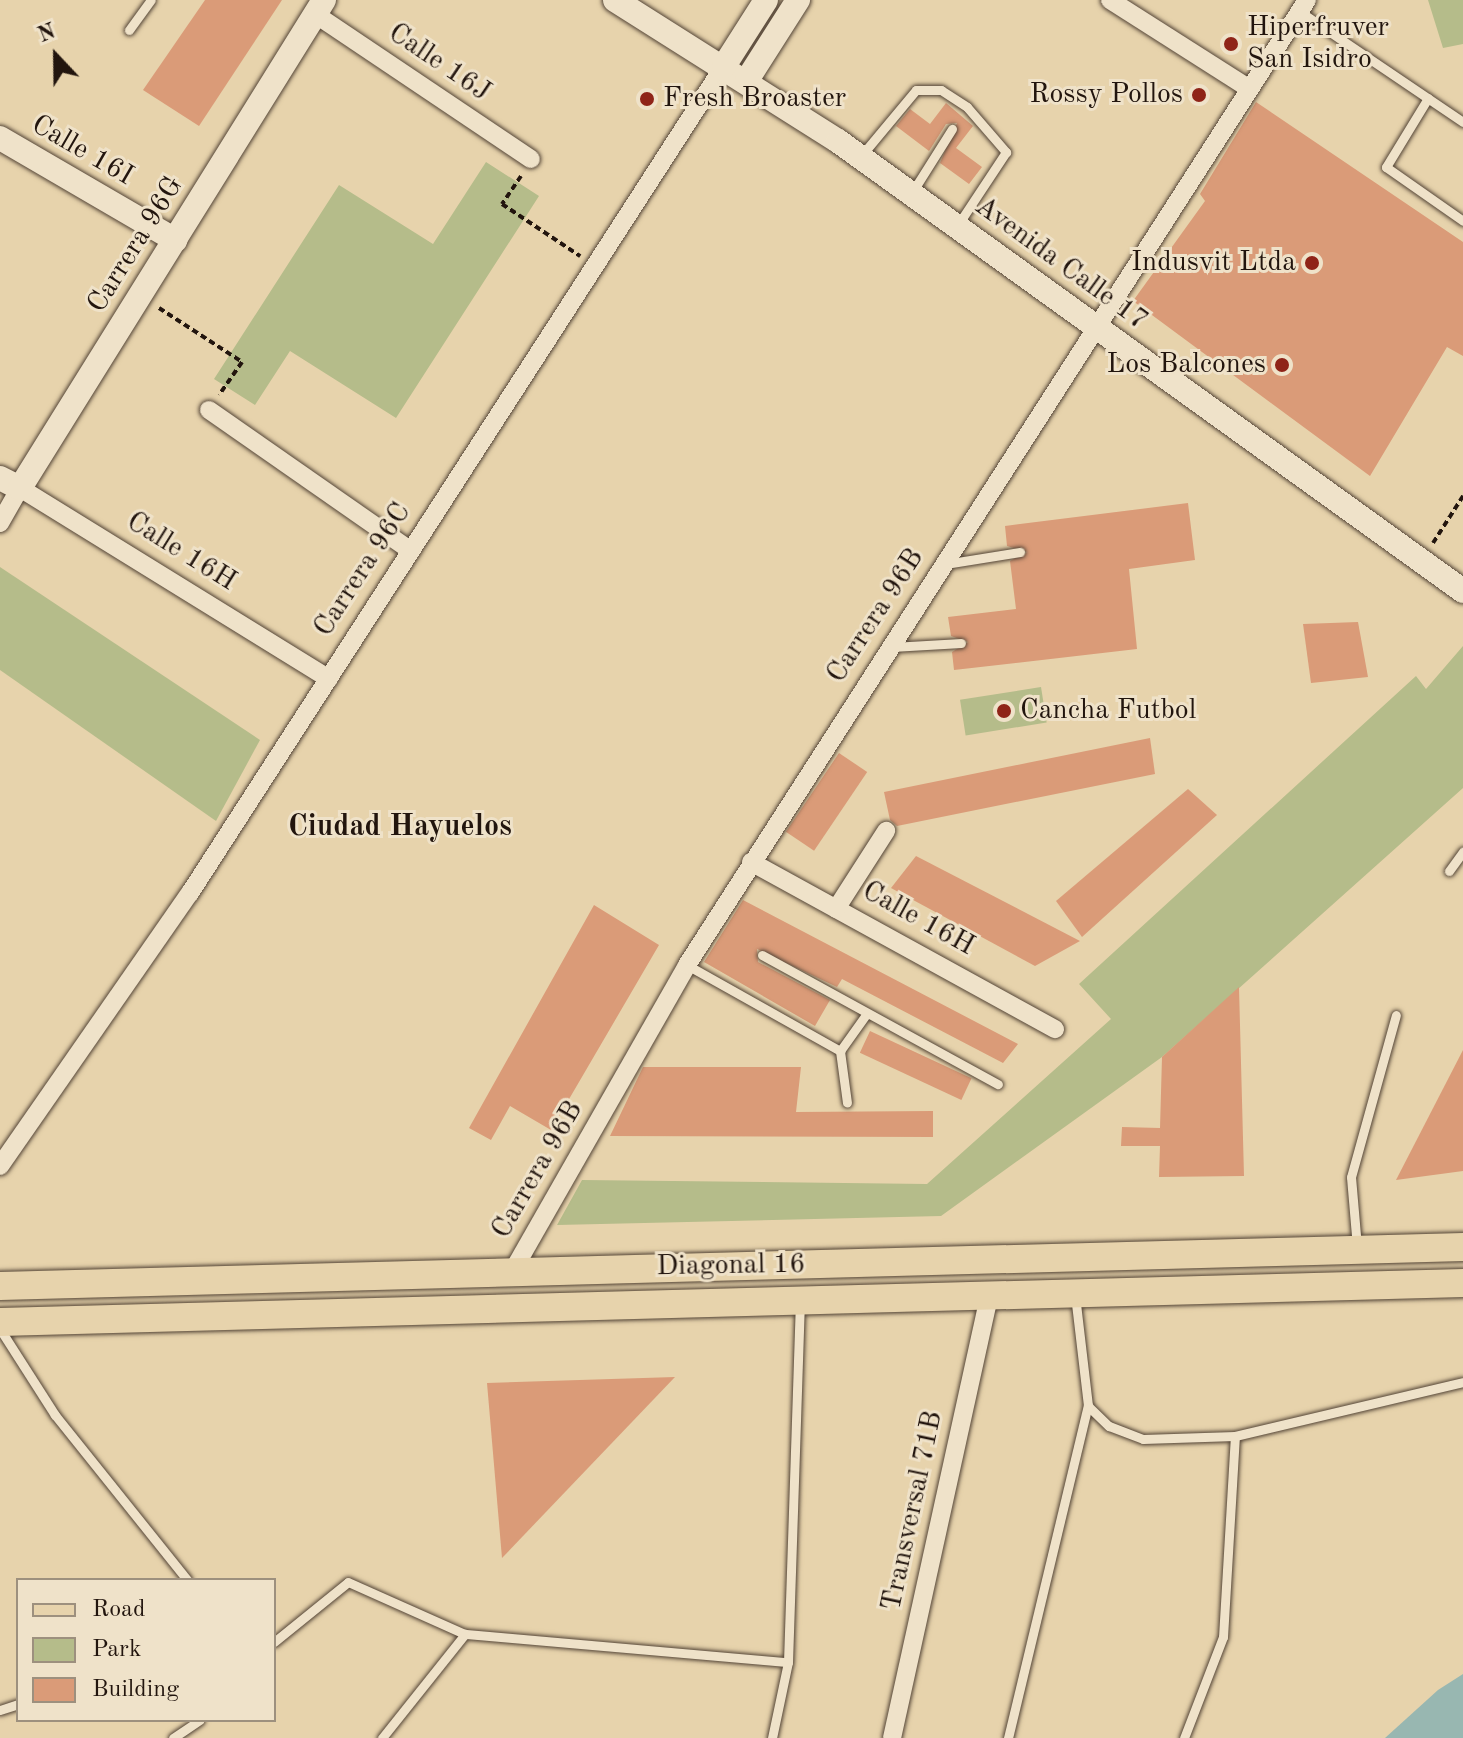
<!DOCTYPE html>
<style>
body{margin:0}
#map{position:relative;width:1463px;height:1738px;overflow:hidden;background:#e7d3ac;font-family:"Old Standard TT",serif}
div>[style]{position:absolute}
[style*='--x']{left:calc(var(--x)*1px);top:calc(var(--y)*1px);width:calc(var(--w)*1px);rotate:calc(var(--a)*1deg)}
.green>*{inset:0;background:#b5bc8a;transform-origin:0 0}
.water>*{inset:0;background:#98b7b1}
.building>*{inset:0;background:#da9b78;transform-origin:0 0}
.path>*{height:4px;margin-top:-2px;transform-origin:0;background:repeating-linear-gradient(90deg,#22150e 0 6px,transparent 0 10px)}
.roads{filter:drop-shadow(0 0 2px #534436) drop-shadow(0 0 2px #534436)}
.lane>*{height:9px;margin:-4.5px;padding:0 4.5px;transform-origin:4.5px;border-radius:4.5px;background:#efe2c9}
.street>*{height:18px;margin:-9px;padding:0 9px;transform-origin:9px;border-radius:9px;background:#efe2c9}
.secondary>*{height:24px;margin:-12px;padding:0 12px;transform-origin:12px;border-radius:12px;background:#efe2c9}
.primary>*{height:28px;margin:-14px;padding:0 14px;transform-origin:14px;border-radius:14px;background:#e7d3ac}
.dots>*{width:22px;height:22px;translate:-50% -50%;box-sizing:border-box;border:4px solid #efe2c9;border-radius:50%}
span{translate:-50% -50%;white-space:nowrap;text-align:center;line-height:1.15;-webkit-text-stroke:6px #efe2c9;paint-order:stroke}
.poi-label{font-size:28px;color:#22150e}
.left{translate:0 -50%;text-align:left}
.right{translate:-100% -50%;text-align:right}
.street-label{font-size:28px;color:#22150e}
.neighbourhood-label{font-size:30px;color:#22150e;font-weight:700}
.legend{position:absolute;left:16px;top:1578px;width:260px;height:144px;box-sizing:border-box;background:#efe2c9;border:2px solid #9d907e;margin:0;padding:10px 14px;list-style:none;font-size:24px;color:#22150e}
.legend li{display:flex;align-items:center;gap:16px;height:40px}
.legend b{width:40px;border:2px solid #9d907e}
.north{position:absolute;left:16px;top:16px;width:80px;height:80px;-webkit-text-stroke:6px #efe2c9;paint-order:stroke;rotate:338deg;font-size:22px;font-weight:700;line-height:32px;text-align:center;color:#22150e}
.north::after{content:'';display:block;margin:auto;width:28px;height:36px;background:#22150e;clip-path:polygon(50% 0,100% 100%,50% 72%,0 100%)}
</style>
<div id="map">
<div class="green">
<div style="clip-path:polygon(1428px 0,1463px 0,1463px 44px,1443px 48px)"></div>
<div style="clip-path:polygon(486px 162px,539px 196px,396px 418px,290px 351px,255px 405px,214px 379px,339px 185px,433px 244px)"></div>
<div style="clip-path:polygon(0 567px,260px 740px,216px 821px,0 670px)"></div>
<div style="clip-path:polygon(1463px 646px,1463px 788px,1162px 1057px,941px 1216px,557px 1225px,582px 1180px,927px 1184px,1111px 1019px,1079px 984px,1416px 676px,1426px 689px)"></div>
<div style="left:1041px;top:687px;width:36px;height:82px;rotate:81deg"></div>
</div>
<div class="water">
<div style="clip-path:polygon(1463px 1674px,1463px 1738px,1385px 1738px,1438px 1690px)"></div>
</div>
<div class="building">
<div style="clip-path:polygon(205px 0,282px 0,199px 126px,143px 90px)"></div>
<div style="clip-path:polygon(1256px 102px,1463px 242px,1463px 356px,1447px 347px,1370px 476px,1133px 301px,1205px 201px,1200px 194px)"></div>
<div style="clip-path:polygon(946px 103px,973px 126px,956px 148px,982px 167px,969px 184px,940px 163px,957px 123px,946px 124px,929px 151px,896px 126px,910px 109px,930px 124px)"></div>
<div style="clip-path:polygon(1188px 503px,1195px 560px,1129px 569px,1137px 649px,954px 670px,952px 652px,968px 642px,951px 636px,948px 617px,1016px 609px,1010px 561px,1027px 552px,1007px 546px,1005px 526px)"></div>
<div style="clip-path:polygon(1358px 622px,1368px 677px,1311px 683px,1303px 624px)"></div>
<div style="clip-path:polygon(1150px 738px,1155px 774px,897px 826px,890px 820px,884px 792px)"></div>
<div style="left:839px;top:753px;width:34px;height:95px;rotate:34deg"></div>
<div style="clip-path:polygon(1188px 789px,1217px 815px,1082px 937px,1056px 901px)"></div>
<div style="clip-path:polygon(916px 856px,1080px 941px,1035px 966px,891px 888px)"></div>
<div style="clip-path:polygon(743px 900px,1018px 1044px,1003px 1063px,842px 979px,837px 987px,757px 949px,758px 962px,830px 1000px,815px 1026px,704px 962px)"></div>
<div style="clip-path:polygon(594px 905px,659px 945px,551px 1130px,510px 1106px,491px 1140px,469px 1128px)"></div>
<div style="clip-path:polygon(1239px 987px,1244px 1176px,1159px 1177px,1160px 1146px,1121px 1146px,1122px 1127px,1160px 1128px,1162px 1057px)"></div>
<div style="left:870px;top:1031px;width:112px;height:24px;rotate:25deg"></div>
<div style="clip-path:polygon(1463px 1050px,1463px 1171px,1396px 1180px)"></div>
<div style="clip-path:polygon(643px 1067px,801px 1067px,796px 1112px,933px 1111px,933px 1137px,610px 1136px)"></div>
<div style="clip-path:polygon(675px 1377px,502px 1558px,487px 1383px)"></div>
</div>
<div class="path">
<div style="--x:521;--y:176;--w:34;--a:124"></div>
<div style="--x:502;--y:204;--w:94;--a:33.7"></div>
<div style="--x:159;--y:308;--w:99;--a:33"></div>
<div style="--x:242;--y:362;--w:40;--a:124.9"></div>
<div style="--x:1433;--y:543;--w:56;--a:-57.4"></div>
</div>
<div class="roads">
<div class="lane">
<div style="--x:1299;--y:11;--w:198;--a:34.1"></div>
<div style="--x:129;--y:30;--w:37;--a:-54"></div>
<div style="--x:1428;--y:98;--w:81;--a:121.3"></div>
<div style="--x:1386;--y:167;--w:94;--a:35"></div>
<div style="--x:861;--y:156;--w:86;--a:-50.2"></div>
<div style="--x:916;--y:90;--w:25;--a:0"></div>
<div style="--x:941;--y:90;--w:31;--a:33"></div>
<div style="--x:967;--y:107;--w:60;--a:49.1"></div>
<div style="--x:1006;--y:152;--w:89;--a:123.5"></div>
<div style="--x:911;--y:194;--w:77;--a:-57.8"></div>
<div style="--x:945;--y:564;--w:76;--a:-9.1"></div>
<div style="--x:892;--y:647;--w:69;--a:-3.3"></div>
<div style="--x:1449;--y:871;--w:24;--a:-54"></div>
<div style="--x:762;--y:955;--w:269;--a:28.7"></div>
<div style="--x:687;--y:965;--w:176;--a:29.3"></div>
<div style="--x:840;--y:1051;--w:52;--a:82.3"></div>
<div style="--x:840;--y:1051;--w:43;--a:-54.5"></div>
<div style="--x:1357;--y:1247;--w:70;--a:-94.9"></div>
<div style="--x:1351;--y:1177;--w:168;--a:-74.5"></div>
<div style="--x:1075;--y:1295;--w:112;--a:83.3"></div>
<div style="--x:1088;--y:1406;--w:29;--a:44"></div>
<div style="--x:1109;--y:1426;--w:36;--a:21"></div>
<div style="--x:1143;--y:1439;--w:92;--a:-1.9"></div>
<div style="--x:1235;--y:1436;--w:234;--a:-13.3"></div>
<div style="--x:0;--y:1329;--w:102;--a:57.4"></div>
<div style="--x:55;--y:1415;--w:211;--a:51.3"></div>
<div style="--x:274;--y:1642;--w:95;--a:-39"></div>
<div style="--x:348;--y:1582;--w:128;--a:24"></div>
<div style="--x:465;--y:1634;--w:324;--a:5"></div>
<div style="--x:788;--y:1662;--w:359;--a:-88.1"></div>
<div style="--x:0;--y:1710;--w:19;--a:-18"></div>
<div style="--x:173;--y:1738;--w:32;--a:-34"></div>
<div style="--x:382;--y:1738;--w:133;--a:-51.4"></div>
<div style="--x:772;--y:1738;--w:78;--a:-78.1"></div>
<div style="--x:1008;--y:1738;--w:342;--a:-76.5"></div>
<div style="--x:1184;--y:1738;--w:108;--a:-68.9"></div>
<div style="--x:1223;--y:1637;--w:201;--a:-86.6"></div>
</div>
<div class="street">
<div style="--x:1110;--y:0;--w:164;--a:32.5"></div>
<div style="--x:315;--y:14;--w:260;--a:33.9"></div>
<div style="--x:209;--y:410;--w:246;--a:34.9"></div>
<div style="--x:0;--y:523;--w:40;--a:-60.3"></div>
<div style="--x:20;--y:488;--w:363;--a:31.7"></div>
<div style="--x:751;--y:862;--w:347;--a:28.8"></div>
<div style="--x:836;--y:909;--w:93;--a:-57.3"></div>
<div style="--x:0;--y:1166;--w:333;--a:-55.2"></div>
<div style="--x:190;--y:893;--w:984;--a:-57.15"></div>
<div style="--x:511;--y:1274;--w:356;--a:-60.3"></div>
<div style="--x:687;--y:965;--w:1147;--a:-57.28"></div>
<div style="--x:892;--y:1738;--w:453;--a:-77.6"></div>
</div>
<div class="secondary">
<div style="--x:615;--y:0;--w:264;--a:32.3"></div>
<div style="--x:838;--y:141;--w:770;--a:35.75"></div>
<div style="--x:724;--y:66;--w:78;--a:-57.5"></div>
<div style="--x:747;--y:80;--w:95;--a:-57.5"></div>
<div style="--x:0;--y:138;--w:203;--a:30.2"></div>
<div style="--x:0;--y:478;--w:22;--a:27"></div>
<div style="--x:20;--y:488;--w:575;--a:-58.08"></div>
</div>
<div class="primary">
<div style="--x:0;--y:1286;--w:1464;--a:-1.53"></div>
<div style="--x:0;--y:1322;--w:1464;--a:-1.53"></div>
</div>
</div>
<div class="dots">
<div style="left:1231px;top:44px;background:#8f2418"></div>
<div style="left:1199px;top:95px;background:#8f2418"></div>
<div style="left:647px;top:99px;background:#8f2418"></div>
<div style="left:1312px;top:263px;background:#8f2418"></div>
<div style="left:1282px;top:365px;background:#8f2418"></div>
<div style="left:1004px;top:711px;background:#8f2418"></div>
</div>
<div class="poi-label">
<span class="left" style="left:1247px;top:44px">Hiperfruver<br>San Isidro</span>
<span class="right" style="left:1183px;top:95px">Rossy Pollos</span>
<span class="left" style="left:663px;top:99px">Fresh Broaster</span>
<span class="right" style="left:1296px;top:263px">Indusvit Ltda</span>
<span class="right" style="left:1266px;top:365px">Los Balcones</span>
<span class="left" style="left:1020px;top:711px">Cancha Futbol</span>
</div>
<div class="street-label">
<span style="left:439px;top:63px;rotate:34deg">Calle 16J</span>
<span style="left:82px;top:151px;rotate:30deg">Calle 16I</span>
<span style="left:136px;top:245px;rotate:-58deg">Carrera 96G</span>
<span style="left:1061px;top:264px;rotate:36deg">Avenida Calle 17</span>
<span style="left:181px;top:552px;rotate:32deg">Calle 16H</span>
<span style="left:363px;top:570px;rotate:-57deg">Carrera 96C</span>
<span style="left:876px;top:616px;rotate:-57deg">Carrera 96B</span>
<span style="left:918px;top:919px;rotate:29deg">Calle 16H</span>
<span style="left:538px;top:1170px;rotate:-60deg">Carrera 96B</span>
<span style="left:731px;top:1266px;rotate:-1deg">Diagonal 16</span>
<span style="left:913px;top:1511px;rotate:-78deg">Transversal 71B</span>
</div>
<div class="neighbourhood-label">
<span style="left:400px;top:827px">Ciudad Hayuelos</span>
</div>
<ul class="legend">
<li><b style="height:10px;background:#e7d3ac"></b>Road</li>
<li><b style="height:22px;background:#b5bc8a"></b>Park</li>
<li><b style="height:22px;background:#da9b78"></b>Building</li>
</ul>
<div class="north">N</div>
</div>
